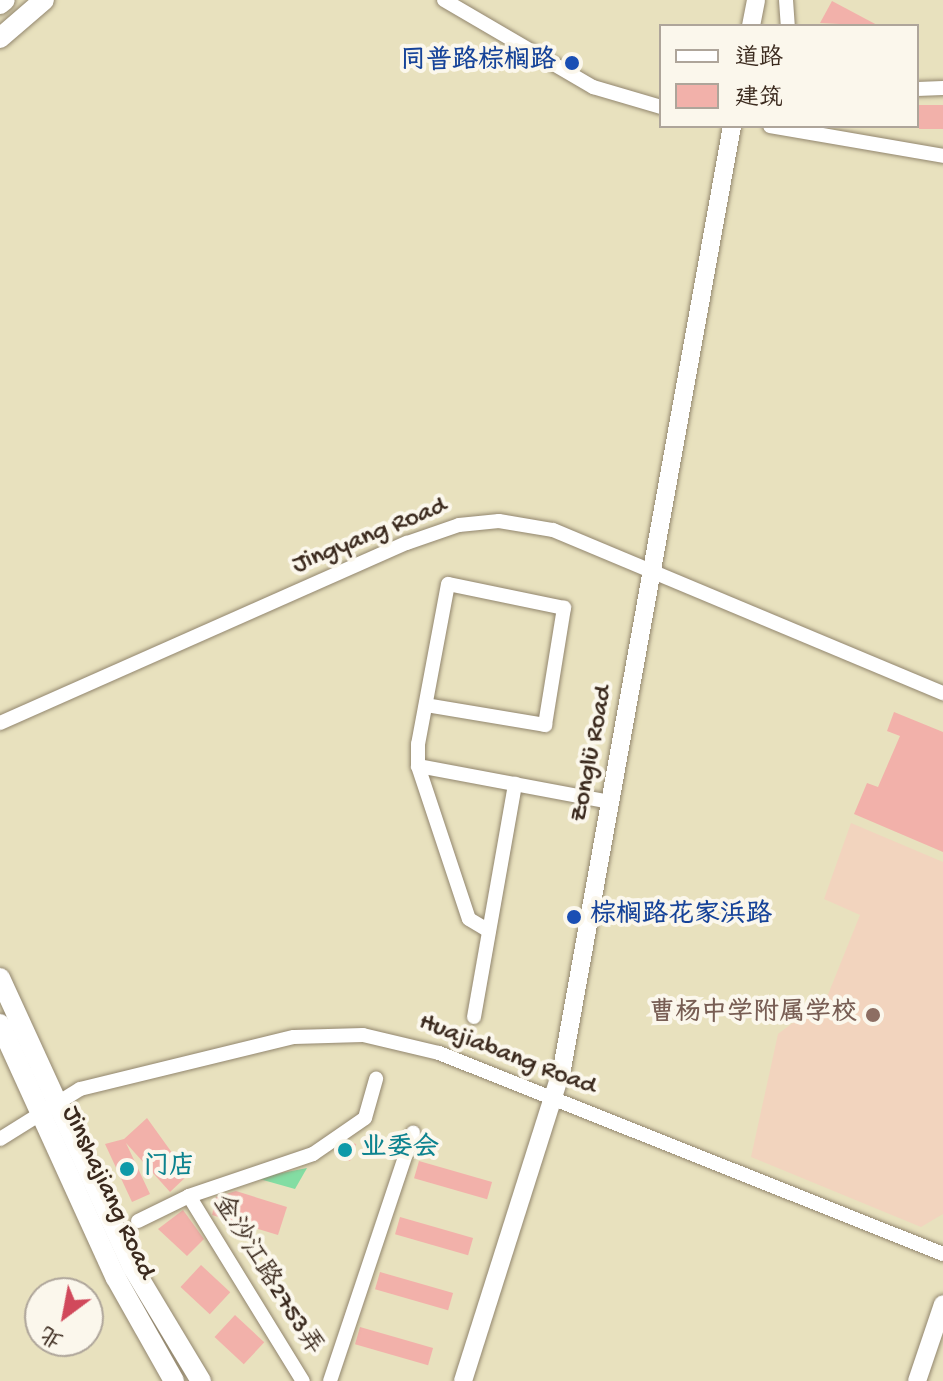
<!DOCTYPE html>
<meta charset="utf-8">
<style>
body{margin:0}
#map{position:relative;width:943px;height:1381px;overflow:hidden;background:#e8e1be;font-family:"Gochi Hand","LXGW WenKai TC",sans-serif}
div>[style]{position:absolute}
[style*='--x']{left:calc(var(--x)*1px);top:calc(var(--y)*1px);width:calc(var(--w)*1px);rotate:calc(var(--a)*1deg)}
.built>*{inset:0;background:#f2d4be}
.green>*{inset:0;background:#83dda3}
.building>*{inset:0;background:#f2b1aa;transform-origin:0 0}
.roads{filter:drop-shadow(0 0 2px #92866e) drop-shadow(0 0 2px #92866e)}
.street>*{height:14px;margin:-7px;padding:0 7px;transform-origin:7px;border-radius:7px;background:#fff}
.secondary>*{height:18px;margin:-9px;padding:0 9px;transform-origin:9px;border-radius:9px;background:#fff}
.primary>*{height:20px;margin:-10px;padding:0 10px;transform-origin:10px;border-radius:10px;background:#fff}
.dots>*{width:22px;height:22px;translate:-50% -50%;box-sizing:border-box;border:4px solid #fbf7ec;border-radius:50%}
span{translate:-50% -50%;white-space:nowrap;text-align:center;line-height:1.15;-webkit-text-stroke:8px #fbf7ec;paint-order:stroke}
.transit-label{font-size:26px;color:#164399;font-weight:700}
.right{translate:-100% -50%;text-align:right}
.left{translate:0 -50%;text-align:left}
.street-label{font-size:26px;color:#3b2a1e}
.education-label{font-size:26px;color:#785e54;font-weight:700}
.culture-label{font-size:26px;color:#0d838f;font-weight:700}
.legend{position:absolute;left:659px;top:24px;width:260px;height:104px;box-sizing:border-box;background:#fbf7ec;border:2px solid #aea59a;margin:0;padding:10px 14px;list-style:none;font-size:24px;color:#3b2a1e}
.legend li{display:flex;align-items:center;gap:16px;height:40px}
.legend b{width:40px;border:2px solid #aea59a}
.north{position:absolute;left:24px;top:1277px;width:80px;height:80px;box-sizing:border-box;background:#fbf7ec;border:2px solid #aea59a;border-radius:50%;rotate:212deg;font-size:22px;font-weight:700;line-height:32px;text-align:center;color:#3b2a1e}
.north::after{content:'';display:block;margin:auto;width:28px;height:36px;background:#d1495b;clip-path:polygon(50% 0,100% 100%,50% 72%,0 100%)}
</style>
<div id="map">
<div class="built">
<div style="clip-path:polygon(851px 823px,943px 862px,943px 1214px,921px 1227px,751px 1157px,778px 1034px,827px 997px,860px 915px,824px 899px)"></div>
</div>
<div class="green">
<div style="clip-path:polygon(307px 1168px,295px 1189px,256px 1178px)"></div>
</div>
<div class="building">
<div style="clip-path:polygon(832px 1px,879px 26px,820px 23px)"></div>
<div style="left:919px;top:105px;width:24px;height:24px"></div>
<div style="clip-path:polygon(894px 712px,943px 732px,943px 852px,854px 814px,867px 783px,878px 787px,900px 736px,887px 731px)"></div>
<div style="clip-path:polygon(147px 1118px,188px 1175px,170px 1192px,126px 1143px,150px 1194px,132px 1202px,105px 1144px,124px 1139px)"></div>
<div style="clip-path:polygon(348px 1142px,356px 1144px,350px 1161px,335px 1155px)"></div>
<div style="left:419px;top:1161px;width:76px;height:18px;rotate:16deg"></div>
<div style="clip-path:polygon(236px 1191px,287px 1207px,278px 1235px,212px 1215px,216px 1197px)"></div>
<div style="clip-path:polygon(183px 1210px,204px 1239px,187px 1256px,158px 1229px)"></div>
<div style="left:400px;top:1217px;width:76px;height:18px;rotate:16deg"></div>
<div style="left:201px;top:1265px;width:40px;height:30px;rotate:43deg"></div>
<div style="left:380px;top:1272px;width:76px;height:18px;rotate:16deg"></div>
<div style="left:235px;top:1315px;width:40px;height:30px;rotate:43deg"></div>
<div style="left:360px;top:1327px;width:76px;height:18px;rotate:16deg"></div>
</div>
<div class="roads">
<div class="street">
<div style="--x:444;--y:0;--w:173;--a:30.3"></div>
<div style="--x:593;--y:87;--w:71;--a:16.4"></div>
<div style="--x:786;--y:0;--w:26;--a:86"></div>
<div style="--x:917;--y:89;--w:26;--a:-2"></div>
<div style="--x:770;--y:126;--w:176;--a:9.8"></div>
<div style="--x:426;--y:705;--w:121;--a:9.5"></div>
<div style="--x:545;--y:725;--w:119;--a:-80.8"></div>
<div style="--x:564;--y:608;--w:118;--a:-168.3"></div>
<div style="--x:448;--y:584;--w:163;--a:100.6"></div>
<div style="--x:418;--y:744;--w:22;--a:90"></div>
<div style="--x:418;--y:766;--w:161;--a:71.6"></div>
<div style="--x:469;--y:919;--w:23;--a:31"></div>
<div style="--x:0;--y:723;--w:445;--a:-23.9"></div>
<div style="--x:407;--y:543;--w:55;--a:-19.1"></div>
<div style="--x:459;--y:525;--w:40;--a:-5.7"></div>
<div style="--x:499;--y:521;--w:55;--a:9.5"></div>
<div style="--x:553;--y:530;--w:423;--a:22.7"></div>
<div style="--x:418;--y:766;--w:196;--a:10.6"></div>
<div style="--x:474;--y:1017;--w:237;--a:-80"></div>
<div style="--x:0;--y:1139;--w:94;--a:-32"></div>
<div style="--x:80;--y:1089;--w:220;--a:-13.7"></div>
<div style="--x:294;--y:1037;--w:69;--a:-1.7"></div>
<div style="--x:363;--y:1035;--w:78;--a:13.3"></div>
<div style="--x:439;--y:1053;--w:543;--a:21.74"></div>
<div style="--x:189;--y:1196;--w:131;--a:-18.7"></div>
<div style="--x:313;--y:1154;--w:63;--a:-34.7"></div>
<div style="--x:365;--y:1118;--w:41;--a:-74.2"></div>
<div style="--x:138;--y:1221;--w:57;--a:-26.1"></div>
<div style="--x:189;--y:1196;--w:217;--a:58.4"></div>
<div style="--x:330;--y:1381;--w:262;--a:-71.5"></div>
</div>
<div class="secondary">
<div style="--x:751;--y:26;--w:26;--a:-79"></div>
<div style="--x:463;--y:1381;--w:327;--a:-72.4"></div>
<div style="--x:562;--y:1069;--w:958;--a:-79.78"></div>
<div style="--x:917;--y:1381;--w:81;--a:-71.3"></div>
</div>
<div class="primary">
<div style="--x:0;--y:4;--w:6;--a:-39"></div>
<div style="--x:0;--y:38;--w:58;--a:-40.8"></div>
<div style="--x:0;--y:978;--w:319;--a:65.4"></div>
<div style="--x:133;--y:1268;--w:132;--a:59"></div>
<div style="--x:0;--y:1024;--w:279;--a:65.5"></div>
<div style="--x:116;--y:1278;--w:118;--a:60.6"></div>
</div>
</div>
<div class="dots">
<div style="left:572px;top:63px;background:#1a4fb4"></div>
<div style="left:574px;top:917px;background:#1a4fb4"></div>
<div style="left:873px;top:1015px;background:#8d6e63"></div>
<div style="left:345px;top:1150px;background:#0f9aa8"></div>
<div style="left:127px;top:1169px;background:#0f9aa8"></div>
</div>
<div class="transit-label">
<span class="right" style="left:556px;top:63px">同普路棕榈路</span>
<span class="left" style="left:590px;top:917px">棕榈路花家浜路</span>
</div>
<div class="street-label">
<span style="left:370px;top:537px;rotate:-22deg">Jingyang Road</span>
<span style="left:593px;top:754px;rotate:-79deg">Zonglü Road</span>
<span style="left:507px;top:1056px;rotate:21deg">Huajiabang Road</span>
<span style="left:107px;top:1193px;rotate:65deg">Jinshajiang Road</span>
<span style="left:266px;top:1276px;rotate:58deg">金沙江路2753弄</span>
</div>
<div class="education-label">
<span class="right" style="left:857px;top:1015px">曹杨中学附属学校</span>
</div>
<div class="culture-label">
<span class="left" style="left:361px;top:1150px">业委会</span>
<span class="left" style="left:143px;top:1169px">门店</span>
</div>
<ul class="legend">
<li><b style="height:10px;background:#fff"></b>道路</li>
<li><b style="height:22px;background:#f2b1aa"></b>建筑</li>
</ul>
<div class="north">北</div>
</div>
